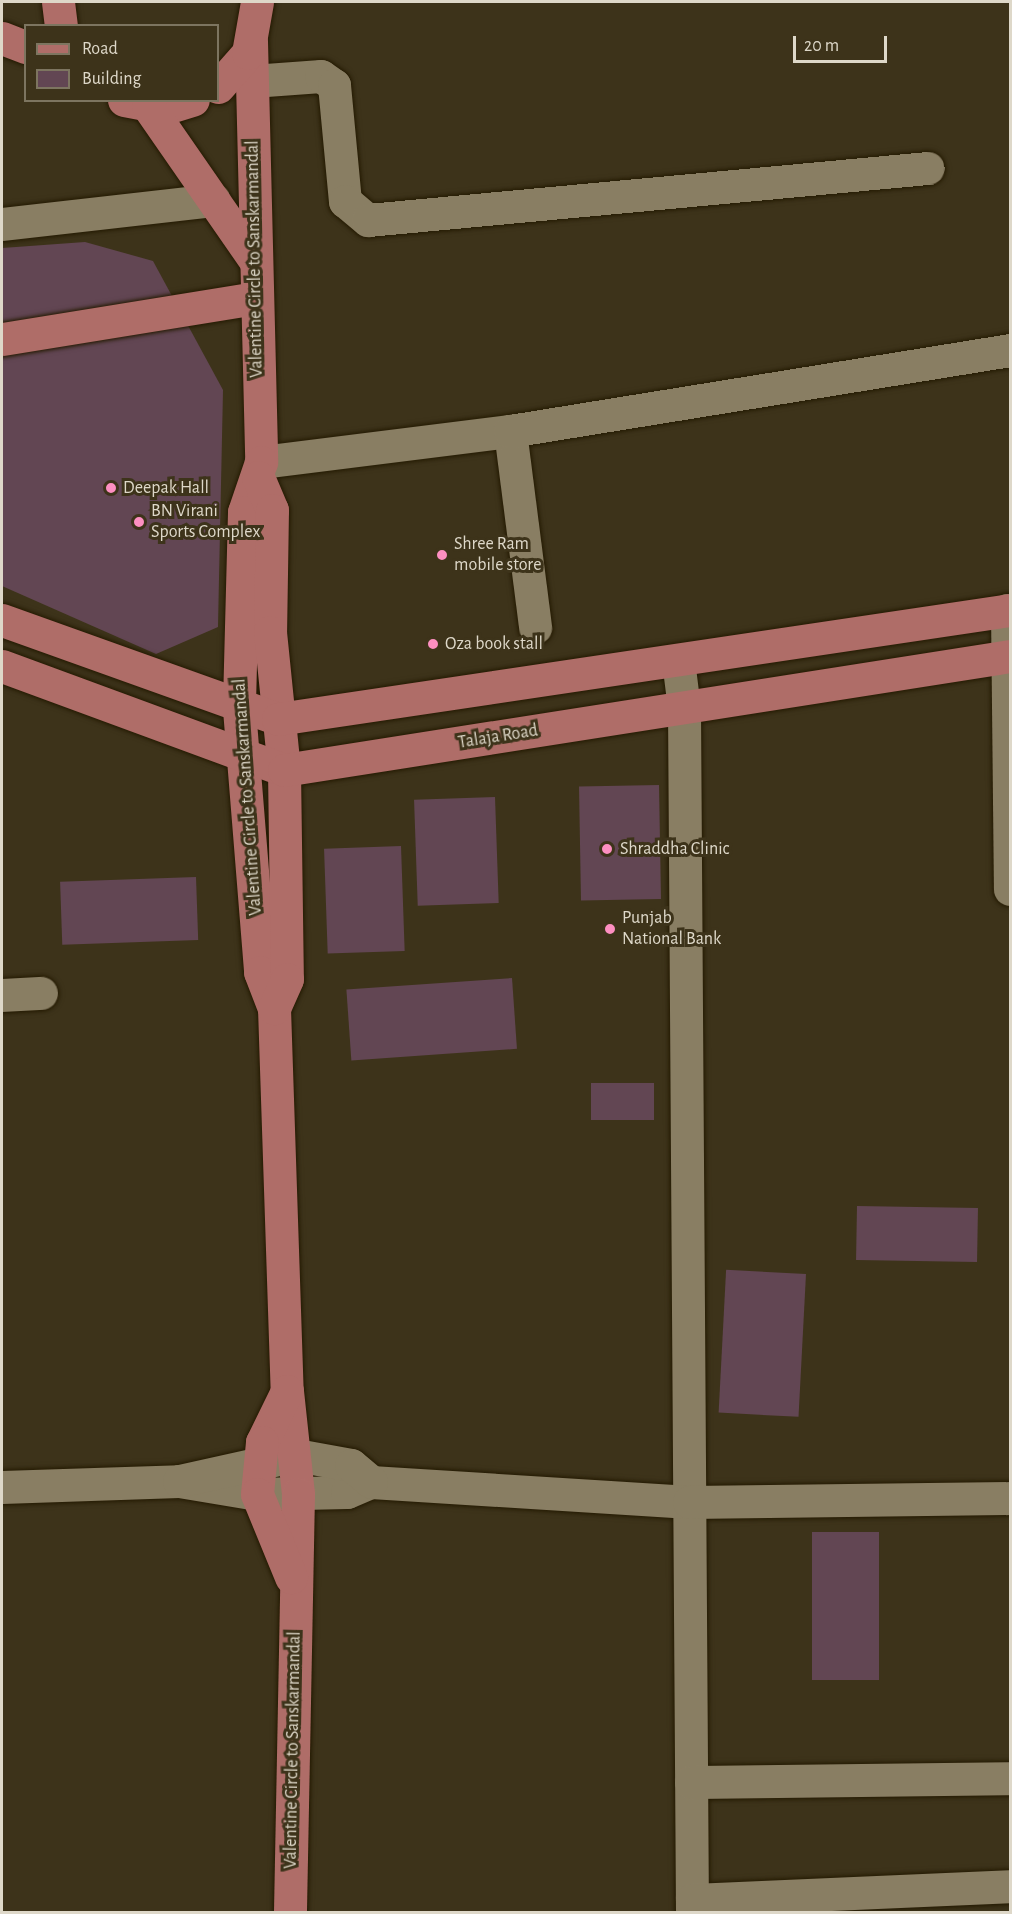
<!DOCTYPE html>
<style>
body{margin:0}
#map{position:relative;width:1012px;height:1914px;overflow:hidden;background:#3d331a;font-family:"Alegreya Sans",sans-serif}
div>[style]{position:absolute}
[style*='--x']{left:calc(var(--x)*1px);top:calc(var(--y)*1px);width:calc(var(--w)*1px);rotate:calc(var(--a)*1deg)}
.building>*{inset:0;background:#624653;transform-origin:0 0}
.roads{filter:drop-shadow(0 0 2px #241a02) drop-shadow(0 0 2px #241a02)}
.minor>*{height:33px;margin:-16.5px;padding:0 16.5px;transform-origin:16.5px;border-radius:16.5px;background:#897e63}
.major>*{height:33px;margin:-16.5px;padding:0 16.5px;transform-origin:16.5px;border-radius:16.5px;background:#af6d68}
.dots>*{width:16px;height:16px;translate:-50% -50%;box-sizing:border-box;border:3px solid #3d331a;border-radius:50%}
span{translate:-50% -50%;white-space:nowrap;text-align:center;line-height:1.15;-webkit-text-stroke:6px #3d331a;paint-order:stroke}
.street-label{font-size:18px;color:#ded8c9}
.poi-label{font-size:18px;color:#ded8c9}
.left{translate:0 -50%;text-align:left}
.frame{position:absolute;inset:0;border:3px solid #ded8c9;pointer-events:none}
.legend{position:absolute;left:24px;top:24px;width:195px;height:78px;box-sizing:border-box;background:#3d331a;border:2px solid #7d7560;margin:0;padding:8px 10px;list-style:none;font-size:18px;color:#ded8c9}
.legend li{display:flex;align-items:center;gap:12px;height:30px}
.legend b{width:30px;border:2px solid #7d7560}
.scale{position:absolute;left:793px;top:36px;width:94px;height:27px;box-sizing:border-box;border:3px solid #ded8c9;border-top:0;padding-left:8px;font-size:18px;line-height:21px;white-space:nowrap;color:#ded8c9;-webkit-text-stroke:4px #3d331a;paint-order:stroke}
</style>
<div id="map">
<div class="building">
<div style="clip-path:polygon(85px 242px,153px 261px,223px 390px,218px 627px,156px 654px,2px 586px,2px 248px)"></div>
<div style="left:659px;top:785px;width:114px;height:80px;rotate:89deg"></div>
<div style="left:495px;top:797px;width:106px;height:81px;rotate:88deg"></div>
<div style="left:401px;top:846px;width:105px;height:77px;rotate:88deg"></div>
<div style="left:196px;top:877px;width:63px;height:136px;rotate:88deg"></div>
<div style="left:512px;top:978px;width:71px;height:166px;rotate:86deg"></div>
<div style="left:654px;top:1083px;width:37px;height:63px;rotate:90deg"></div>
<div style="left:857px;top:1206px;width:121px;height:54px;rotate:1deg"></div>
<div style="left:806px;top:1274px;width:143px;height:80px;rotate:93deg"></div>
<div style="left:879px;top:1532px;width:148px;height:67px;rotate:90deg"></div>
</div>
<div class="roads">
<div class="minor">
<div style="--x:252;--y:81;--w:69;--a:-4.1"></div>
<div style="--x:321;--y:76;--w:16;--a:35"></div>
<div style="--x:334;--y:85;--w:117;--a:84.6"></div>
<div style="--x:345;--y:201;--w:30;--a:40"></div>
<div style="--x:368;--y:220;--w:562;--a:-5.31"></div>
<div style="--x:2;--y:224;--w:213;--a:-6.5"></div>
<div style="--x:510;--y:431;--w:198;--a:82.7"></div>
<div style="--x:261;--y:462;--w:251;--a:-7.1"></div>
<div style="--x:510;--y:431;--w:507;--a:-9.2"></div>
<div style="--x:1007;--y:610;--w:279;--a:89.4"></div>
<div style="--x:678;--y:660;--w:48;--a:82.9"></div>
<div style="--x:684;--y:708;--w:1204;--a:89.62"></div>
<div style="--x:2;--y:995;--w:39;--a:-3"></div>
<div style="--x:179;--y:1481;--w:79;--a:9.5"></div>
<div style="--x:257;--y:1494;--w:90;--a:-1.3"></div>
<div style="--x:347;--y:1492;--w:26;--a:-23"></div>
<div style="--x:371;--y:1482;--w:319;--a:3.6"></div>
<div style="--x:689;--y:1502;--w:321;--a:-0.7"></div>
<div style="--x:2;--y:1487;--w:177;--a:-1.9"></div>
<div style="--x:179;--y:1481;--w:120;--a:-12.5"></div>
<div style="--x:296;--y:1455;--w:56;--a:10.3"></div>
<div style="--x:351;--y:1465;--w:26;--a:40"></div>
<div style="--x:691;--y:1782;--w:319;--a:-0.7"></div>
<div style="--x:692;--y:1900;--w:318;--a:-2.5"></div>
</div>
<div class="major">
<div style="--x:58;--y:2;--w:24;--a:83"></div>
<div style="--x:2;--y:38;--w:26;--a:21"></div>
<div style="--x:251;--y:41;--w:421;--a:88.6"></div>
<div style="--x:261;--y:462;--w:53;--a:108.8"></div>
<div style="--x:244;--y:512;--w:197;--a:91.5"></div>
<div style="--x:239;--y:709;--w:264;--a:85.4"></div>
<div style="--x:260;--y:972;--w:39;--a:69"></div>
<div style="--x:274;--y:1008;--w:383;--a:88.1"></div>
<div style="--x:287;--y:1391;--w:104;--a:83.9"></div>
<div style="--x:298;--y:1494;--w:418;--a:91.1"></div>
<div style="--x:218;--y:87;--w:45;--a:-48.6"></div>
<div style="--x:248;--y:53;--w:52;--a:-80"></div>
<div style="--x:124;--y:100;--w:43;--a:10.8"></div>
<div style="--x:166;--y:108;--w:28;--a:-17"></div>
<div style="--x:148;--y:106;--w:186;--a:55.3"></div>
<div style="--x:2;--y:339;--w:256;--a:-9.2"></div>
<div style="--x:258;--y:477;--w:36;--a:67"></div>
<div style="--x:272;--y:510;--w:122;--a:90.9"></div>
<div style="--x:270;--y:632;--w:139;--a:84.2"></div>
<div style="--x:284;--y:770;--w:209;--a:89.2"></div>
<div style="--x:287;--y:979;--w:32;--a:114"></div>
<div style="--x:2;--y:620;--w:293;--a:19.7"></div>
<div style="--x:278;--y:719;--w:740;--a:-8.47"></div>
<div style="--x:2;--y:666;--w:301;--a:20.2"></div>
<div style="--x:284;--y:770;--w:735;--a:-8.92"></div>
<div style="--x:287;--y:1391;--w:57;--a:116.1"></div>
<div style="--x:262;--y:1442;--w:52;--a:95.5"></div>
<div style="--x:257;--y:1494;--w:90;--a:67.7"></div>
</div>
</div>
<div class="dots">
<div style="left:111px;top:488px;background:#fd8fc1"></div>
<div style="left:139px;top:522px;background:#fd8fc1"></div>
<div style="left:442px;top:555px;background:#fd8fc1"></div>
<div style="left:433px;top:644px;background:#fd8fc1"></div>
<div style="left:607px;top:849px;background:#fd8fc1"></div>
<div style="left:610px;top:929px;background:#fd8fc1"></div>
</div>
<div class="street-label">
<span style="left:255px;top:259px;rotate:-91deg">Valentine Circle to Sanskarmandal</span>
<span style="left:498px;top:737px;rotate:-9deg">Talaja Road</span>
<span style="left:248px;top:797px;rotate:-94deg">Valentine Circle to Sanskarmandal</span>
<span style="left:293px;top:1750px;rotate:-89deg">Valentine Circle to Sanskarmandal</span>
</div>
<div class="poi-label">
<span class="left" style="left:123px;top:488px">Deepak Hall</span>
<span class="left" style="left:151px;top:522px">BN Virani<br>Sports Complex</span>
<span class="left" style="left:454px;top:555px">Shree Ram<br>mobile store</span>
<span class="left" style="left:445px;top:644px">Oza book stall</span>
<span class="left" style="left:620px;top:849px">Shraddha Clinic</span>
<span class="left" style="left:622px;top:929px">Punjab<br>National Bank</span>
</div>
<div class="frame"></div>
<ul class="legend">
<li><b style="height:8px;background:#af6d68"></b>Road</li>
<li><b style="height:16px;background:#624653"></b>Building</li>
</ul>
<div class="scale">20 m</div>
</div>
